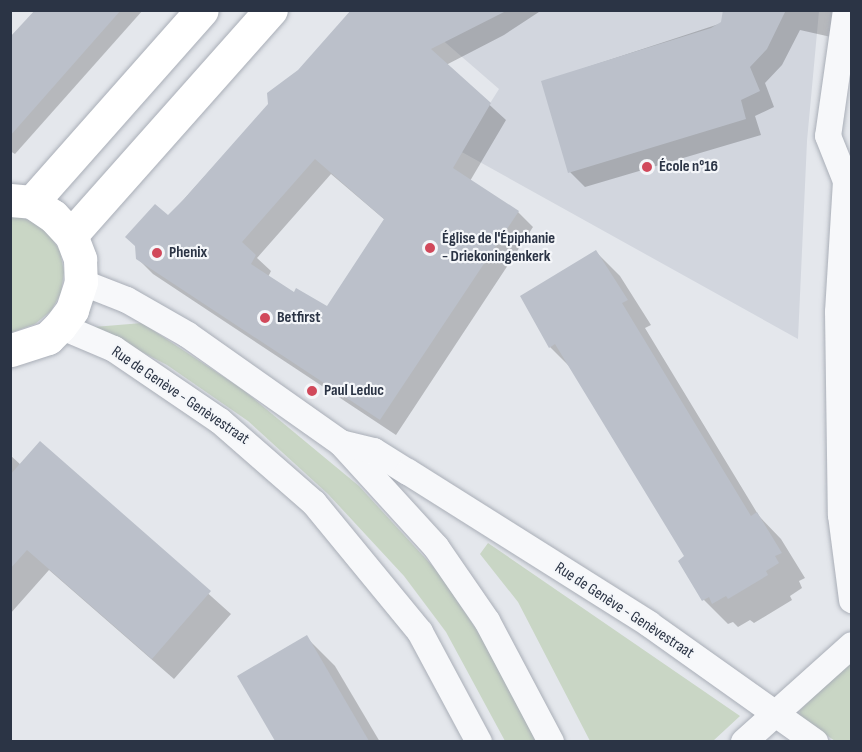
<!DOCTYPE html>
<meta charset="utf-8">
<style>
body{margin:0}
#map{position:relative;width:862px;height:752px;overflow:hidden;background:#e4e7ec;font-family:"Sofia Sans Condensed",sans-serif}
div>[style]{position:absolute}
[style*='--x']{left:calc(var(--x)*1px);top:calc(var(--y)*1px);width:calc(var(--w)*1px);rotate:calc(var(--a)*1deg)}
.built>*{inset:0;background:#d2d6de}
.green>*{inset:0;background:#c9d6c5}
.shadow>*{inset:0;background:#0003}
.building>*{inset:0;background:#bbc0ca}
.roads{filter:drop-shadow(0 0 2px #a9aeb7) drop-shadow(0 0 2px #a9aeb7)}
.street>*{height:26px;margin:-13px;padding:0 13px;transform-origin:13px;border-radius:13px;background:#f7f8fa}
.secondary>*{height:33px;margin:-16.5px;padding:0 16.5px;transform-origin:16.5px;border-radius:16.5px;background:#fff}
.dots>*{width:16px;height:16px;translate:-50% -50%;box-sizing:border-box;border:3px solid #f4f6f9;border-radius:50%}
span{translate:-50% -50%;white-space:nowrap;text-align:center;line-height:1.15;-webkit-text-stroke:4.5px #f4f6f9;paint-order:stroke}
.poi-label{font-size:16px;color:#2b3445;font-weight:700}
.left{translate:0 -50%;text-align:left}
.street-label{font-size:16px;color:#2b3445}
.frame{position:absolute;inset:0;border:12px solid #2b3445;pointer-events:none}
</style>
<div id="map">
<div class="built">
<div style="clip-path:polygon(409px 11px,819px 11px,807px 141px,798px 339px,460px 151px,499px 89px)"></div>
</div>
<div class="green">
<div style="clip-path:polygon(10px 214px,32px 221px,49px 234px,60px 251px,64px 272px,61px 293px,51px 311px,35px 324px,10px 333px)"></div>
<div style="clip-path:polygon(142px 323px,242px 389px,359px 486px,438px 572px,508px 677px,538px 741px,505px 741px,446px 632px,404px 576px,328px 494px,248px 421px,167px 365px,94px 327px)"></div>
<div style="clip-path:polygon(488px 543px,740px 716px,713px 741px,590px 741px,518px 602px,480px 554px)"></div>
<div style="clip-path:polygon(851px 660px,851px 741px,835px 741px,799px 716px,800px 710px)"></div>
</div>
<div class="shadow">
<div style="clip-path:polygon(36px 10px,143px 10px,15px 154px,10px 151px,10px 38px)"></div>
<div style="clip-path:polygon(evenodd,354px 10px,542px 10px,504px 35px,446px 65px,506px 120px,470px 181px,518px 212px,533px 227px,396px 435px,153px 274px,137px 258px,168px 217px,354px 10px,331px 174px,385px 220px,328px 308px,294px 294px,268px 277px,271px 271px,257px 258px,331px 174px)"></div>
<div style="clip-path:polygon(724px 10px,835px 10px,831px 37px,800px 30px,782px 65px,765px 83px,774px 107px,755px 116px,761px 135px,585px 187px,570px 172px,542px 82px,722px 23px)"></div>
<div style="clip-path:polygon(596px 252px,620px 276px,651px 325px,645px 328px,759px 516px,781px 539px,805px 578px,799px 581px,802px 588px,790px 596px,792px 600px,754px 623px,750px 620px,738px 627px,733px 622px,728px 624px,704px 600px,680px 561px,686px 557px,572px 369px,550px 347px)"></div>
<div style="clip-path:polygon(40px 443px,231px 614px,174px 679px,49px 570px,10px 614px,10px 455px,21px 465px)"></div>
<div style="clip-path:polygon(306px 637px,335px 666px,380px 742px,277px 742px,239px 677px)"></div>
</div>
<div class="building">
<div style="clip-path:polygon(35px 10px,121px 10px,10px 136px,10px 37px)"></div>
<div style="clip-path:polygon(evenodd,351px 10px,508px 10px,431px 49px,491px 103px,453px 168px,519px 211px,380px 420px,136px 259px,135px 246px,125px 237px,155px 204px,168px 215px,184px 199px,268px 104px,267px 93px,298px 70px,351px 10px,315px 159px,384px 219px,327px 306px,296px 288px,294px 292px,251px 264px,256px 255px,242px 242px,315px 159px)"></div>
<div style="clip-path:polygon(723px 10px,786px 10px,767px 49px,750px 67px,760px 91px,741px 100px,746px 119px,568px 173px,541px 81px,711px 28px,721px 22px)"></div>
<div style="clip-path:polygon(596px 250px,628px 300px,622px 303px,751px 516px,757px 512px,782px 553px,775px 556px,779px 563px,766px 571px,768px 575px,728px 599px,726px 596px,712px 604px,709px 597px,702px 601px,678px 561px,684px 556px,555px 344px,549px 348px,520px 296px)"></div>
<div style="clip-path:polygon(40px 441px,211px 591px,152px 659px,27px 550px,10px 569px,10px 475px)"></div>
<div style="clip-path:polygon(307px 635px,369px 741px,275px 741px,237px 676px)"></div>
</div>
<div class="roads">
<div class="street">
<div style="--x:846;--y:10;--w:127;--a:98.1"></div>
<div style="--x:828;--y:136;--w:48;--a:68.2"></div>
<div style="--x:846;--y:181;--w:131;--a:93.5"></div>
<div style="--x:838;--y:312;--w:203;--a:89.2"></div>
<div style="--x:841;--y:515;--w:86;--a:82.6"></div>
<div style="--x:81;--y:282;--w:49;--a:21.4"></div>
<div style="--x:127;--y:300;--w:70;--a:29.8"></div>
<div style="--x:188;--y:335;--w:187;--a:35.2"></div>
<div style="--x:341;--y:443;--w:141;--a:47.6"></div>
<div style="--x:436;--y:547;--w:90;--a:55.4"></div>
<div style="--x:487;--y:621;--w:137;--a:62.1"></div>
<div style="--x:60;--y:326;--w:59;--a:23.1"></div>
<div style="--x:114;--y:349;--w:128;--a:34.2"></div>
<div style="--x:220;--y:421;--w:125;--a:41.1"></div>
<div style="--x:314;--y:503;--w:167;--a:50.6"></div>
<div style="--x:420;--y:632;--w:125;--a:61.8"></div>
<div style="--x:341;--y:443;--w:34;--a:14"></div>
<div style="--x:374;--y:451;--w:40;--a:32"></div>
<div style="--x:408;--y:472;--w:285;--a:32.2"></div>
<div style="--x:649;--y:624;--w:204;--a:35.4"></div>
<div style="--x:744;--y:742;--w:145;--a:-41.9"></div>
</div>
<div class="secondary">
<div style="--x:10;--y:200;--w:22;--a:5"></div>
<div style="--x:32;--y:202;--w:25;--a:34"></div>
<div style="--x:53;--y:216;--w:26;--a:47"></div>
<div style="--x:71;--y:235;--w:26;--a:69"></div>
<div style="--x:80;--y:259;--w:23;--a:88"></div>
<div style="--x:81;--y:282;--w:29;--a:108"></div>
<div style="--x:72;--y:310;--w:20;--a:127"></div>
<div style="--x:60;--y:326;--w:17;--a:135"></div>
<div style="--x:48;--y:338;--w:40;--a:162"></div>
<div style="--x:32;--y:202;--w:256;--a:-48.5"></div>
<div style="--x:71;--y:235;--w:301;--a:-48.4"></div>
</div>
</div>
<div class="dots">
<div style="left:647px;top:167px;background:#d1495b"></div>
<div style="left:430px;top:248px;background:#d1495b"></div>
<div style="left:157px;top:253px;background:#d1495b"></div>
<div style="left:265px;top:318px;background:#d1495b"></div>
<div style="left:312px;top:391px;background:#d1495b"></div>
</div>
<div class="poi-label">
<span class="left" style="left:659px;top:167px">École n°16</span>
<span class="left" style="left:442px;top:248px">Église de l'Épiphanie<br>- Driekoningenkerk</span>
<span class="left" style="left:169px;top:253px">Phenix</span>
<span class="left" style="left:277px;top:318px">Betfirst</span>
<span class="left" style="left:324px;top:391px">Paul Leduc</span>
</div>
<div class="street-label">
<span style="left:180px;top:396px;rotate:34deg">Rue de Genève - Genèvestraat</span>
<span style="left:624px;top:611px;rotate:33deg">Rue de Genève - Genèvestraat</span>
</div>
<div class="frame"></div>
</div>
